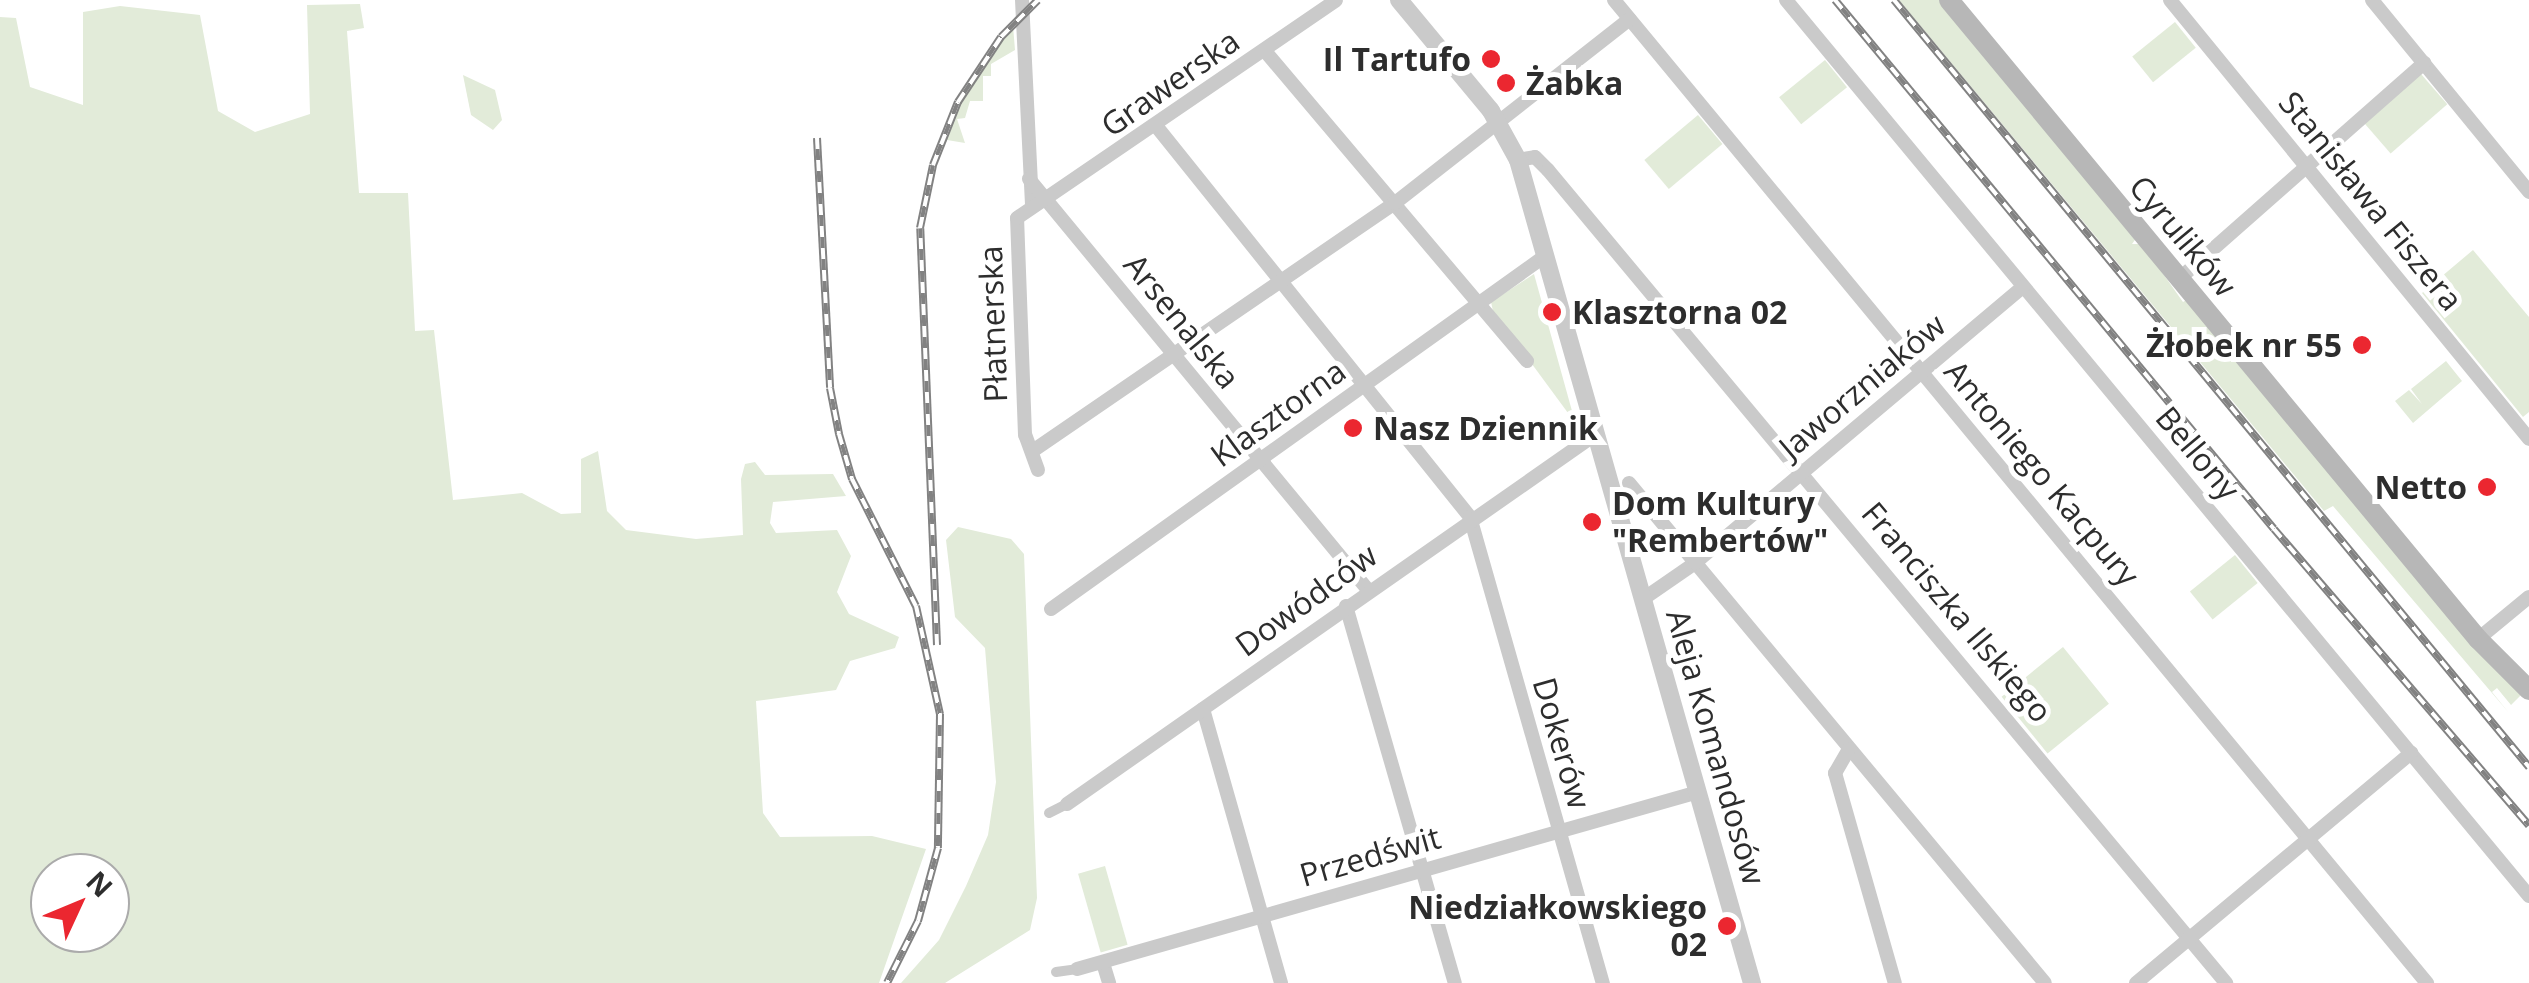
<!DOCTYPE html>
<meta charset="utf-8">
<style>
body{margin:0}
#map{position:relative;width:2529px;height:983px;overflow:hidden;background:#fff;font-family:"Open Sans",sans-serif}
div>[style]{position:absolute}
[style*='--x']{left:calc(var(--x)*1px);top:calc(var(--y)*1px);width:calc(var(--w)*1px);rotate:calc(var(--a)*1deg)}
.green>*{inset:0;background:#e2ebd9;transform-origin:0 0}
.pedestrian>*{height:10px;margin:-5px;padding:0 5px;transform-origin:5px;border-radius:5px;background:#cacaca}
.minor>*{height:14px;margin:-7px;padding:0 7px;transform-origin:7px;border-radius:7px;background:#cacaca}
.tertiary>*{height:18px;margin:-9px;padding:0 9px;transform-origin:9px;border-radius:9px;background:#cacaca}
.secondary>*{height:20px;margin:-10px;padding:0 10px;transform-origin:10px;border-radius:10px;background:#b7b7b7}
.rail>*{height:8px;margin-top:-4px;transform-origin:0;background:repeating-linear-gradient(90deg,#fff 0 11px,#828282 0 22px);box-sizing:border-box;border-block:2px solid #828282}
.dots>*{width:28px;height:28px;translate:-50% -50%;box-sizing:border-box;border:5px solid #fff;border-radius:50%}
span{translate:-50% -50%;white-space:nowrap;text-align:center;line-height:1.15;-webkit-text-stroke:10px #fff;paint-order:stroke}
.poi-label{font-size:32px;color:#2d2d2d;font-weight:700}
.right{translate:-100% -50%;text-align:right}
.left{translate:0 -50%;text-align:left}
.street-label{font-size:32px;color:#2d2d2d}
.north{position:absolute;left:30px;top:853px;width:100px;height:100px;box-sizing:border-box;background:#fff;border:2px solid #ababab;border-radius:50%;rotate:46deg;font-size:28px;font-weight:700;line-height:40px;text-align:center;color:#2d2d2d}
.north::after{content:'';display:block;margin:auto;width:35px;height:45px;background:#eb2730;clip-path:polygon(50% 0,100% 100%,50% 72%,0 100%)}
</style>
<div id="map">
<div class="green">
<div style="clip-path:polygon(1899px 0,1941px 0,2137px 237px,2132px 244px,2142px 244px,2183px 302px,2188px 299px,2523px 693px,2511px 705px,2497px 688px,2492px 692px,2509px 713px,2333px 506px,2324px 511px)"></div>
<div style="clip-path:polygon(evenodd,360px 4px,364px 28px,347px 31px,359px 193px,408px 193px,415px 331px,434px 330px,453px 500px,522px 493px,561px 514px,581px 513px,581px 459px,598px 451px,607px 511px,626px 530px,696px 539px,743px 535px,741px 479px,745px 464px,755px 462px,765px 475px,833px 474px,846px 496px,773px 502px,770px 523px,776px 533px,837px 530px,851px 556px,837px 592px,849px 614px,899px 637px,895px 648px,850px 661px,836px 690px,756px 701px,763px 813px,780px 837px,872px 836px,926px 849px,879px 983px,0 983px,0 17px,16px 18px,30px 87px,83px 105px,83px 12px,120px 6px,200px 15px,218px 111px,255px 132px,310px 114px,307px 5px,360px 4px,50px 873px,110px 873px,110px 933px,50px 933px,50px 873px)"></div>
<div style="left:2175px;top:22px;width:33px;height:55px;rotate:51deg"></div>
<div style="clip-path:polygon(1013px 26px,1015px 50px,991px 64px,991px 76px,983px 76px,983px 101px,970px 101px,965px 118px,957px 119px,965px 143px,947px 140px,936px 166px,962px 98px)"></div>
<div style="left:1825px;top:60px;width:35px;height:59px;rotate:51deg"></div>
<div style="left:2421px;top:74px;width:40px;height:75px;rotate:49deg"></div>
<div style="clip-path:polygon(463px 75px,495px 90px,502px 120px,493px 130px,471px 115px)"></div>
<div style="left:1698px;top:115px;width:38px;height:70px;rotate:50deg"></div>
<div style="clip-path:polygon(2473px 250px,2529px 317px,2529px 412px,2523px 417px,2422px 293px)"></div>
<div style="clip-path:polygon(1534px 274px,1572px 411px,1568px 413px,1493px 311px,1491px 302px)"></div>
<div style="clip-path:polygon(2446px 361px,2462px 381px,2413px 423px,2395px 401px,2409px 390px,2422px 404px,2411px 389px)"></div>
<div style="clip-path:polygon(958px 527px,1011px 539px,1024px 554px,1037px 898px,1030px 930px,945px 983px,901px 983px,939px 940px,966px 886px,988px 835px,996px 782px,985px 648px,955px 617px,946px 540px)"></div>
<div style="left:2235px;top:555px;width:36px;height:58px;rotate:51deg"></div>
<div style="left:2063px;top:647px;width:73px;height:79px;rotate:51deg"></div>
<div style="left:1105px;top:866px;width:82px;height:28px;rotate:74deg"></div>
</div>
<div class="pedestrian">
<div style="--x:1049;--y:813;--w:20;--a:-27"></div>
<div style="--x:1056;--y:972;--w:21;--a:-8"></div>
</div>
<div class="minor">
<div style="--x:1022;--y:0;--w:206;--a:87.2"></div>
<div style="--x:1614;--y:0;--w:1276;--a:50.41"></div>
<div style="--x:1786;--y:0;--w:1164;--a:50.33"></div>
<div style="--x:2170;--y:0;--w:567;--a:50.72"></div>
<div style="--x:2372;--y:0;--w:248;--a:50.7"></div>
<div style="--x:1265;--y:51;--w:406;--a:49.8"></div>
<div style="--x:1157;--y:127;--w:500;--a:51.25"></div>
<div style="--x:1470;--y:517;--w:485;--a:74.1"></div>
<div style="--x:1518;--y:160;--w:17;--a:-10"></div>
<div style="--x:1535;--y:157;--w:18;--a:45"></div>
<div style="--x:1548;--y:170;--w:1059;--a:50.17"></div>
<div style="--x:1029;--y:179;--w:533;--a:50.48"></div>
<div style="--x:2179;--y:279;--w:327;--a:-41.4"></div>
<div style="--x:1034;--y:450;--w:437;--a:-34.4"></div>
<div style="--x:1395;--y:203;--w:298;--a:-38.1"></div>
<div style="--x:1038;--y:470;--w:37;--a:-110"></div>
<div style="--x:1025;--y:435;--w:217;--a:-92.1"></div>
<div style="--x:1017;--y:218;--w:386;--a:-34.3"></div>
<div style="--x:1629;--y:483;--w:650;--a:50.24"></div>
<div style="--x:1643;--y:599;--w:63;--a:-34.7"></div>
<div style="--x:1695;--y:563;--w:429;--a:-40.1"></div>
<div style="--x:1346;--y:606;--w:392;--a:73.9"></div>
<div style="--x:1051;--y:609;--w:607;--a:-35.55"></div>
<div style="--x:2478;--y:639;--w:66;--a:-39.5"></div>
<div style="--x:1203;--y:709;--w:285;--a:74.1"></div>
<div style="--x:1849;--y:749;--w:28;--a:120"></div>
<div style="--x:1835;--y:773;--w:218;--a:74.1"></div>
<div style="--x:1067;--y:804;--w:646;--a:-34.97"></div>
<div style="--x:1103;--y:963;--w:21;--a:73"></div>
<div style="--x:1077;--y:969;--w:646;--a:-15.91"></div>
<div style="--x:2136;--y:983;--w:359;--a:-39.9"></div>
</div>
<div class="tertiary">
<div style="--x:1399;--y:0;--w:144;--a:50.3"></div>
<div style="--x:1491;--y:111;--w:56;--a:61.1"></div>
<div style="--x:1518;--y:160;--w:856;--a:74.13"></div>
</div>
<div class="secondary">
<div style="--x:1949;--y:0;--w:830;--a:50.38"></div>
<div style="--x:2478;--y:639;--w:72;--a:45"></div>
</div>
<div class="rail">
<div style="--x:1835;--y:0;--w:687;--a:50.31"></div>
<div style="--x:2274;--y:529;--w:391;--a:49.3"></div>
<div style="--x:1894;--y:0;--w:996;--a:50.38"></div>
<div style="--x:817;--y:138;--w:250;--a:87"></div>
<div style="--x:830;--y:388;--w:47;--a:78.9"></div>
<div style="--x:839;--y:434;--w:47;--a:73.9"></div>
<div style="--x:852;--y:479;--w:142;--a:63.3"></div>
<div style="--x:916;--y:606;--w:111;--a:77.5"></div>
<div style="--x:940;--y:714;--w:134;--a:90.9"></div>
<div style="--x:938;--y:848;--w:76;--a:105.3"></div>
<div style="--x:918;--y:921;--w:69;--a:116.6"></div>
<div style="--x:937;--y:645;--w:417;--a:-92.3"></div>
<div style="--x:920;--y:228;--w:64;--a:-78.3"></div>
<div style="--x:933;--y:165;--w:68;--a:-68.4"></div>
<div style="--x:958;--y:102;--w:78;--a:-56.5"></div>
<div style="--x:1001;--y:37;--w:52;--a:-45"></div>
</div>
<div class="dots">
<div style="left:1491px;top:59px;background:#eb2730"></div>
<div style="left:1506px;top:83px;background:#eb2730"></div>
<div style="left:1552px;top:312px;background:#eb2730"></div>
<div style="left:2362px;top:345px;background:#eb2730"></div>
<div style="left:1353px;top:428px;background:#eb2730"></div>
<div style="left:2487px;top:487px;background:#eb2730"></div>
<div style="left:1592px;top:522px;background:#eb2730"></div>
<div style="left:1727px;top:926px;background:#eb2730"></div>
</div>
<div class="poi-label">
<span class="right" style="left:1471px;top:59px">Il Tartufo</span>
<span class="left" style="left:1526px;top:83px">Żabka</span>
<span class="left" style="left:1572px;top:312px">Klasztorna 02</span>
<span class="right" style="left:2342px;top:345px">Żłobek nr 55</span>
<span class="left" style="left:1373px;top:428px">Nasz Dziennik</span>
<span class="right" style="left:2467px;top:487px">Netto</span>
<span class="left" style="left:1612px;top:522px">Dom Kultury<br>"Rembertów"</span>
<span class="right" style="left:1707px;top:926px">Niedziałkowskiego<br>02</span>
</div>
<div class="street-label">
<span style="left:1170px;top:83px;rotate:-35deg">Grawerska</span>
<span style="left:2371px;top:201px;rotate:51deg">Stanisława Fiszera</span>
<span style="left:2183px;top:236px;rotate:50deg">Cyrulików</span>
<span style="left:1182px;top:321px;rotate:51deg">Arsenalska</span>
<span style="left:993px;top:324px;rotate:-92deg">Płatnerska</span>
<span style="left:1862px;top:386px;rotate:-40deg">Jaworzniaków</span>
<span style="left:1278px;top:413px;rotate:-36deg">Klasztorna</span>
<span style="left:2198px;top:453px;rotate:50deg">Bellony</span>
<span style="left:2042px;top:473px;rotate:50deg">Antoniego Kacpury</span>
<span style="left:1306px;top:600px;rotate:-36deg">Dowódców</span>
<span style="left:1957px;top:612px;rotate:50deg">Franciszka Ilskiego</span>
<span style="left:1562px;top:743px;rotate:74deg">Dokerów</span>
<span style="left:1716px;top:747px;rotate:74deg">Aleja Komandosów</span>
<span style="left:1370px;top:856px;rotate:-16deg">Przedświt</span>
</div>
<div class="north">N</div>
</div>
